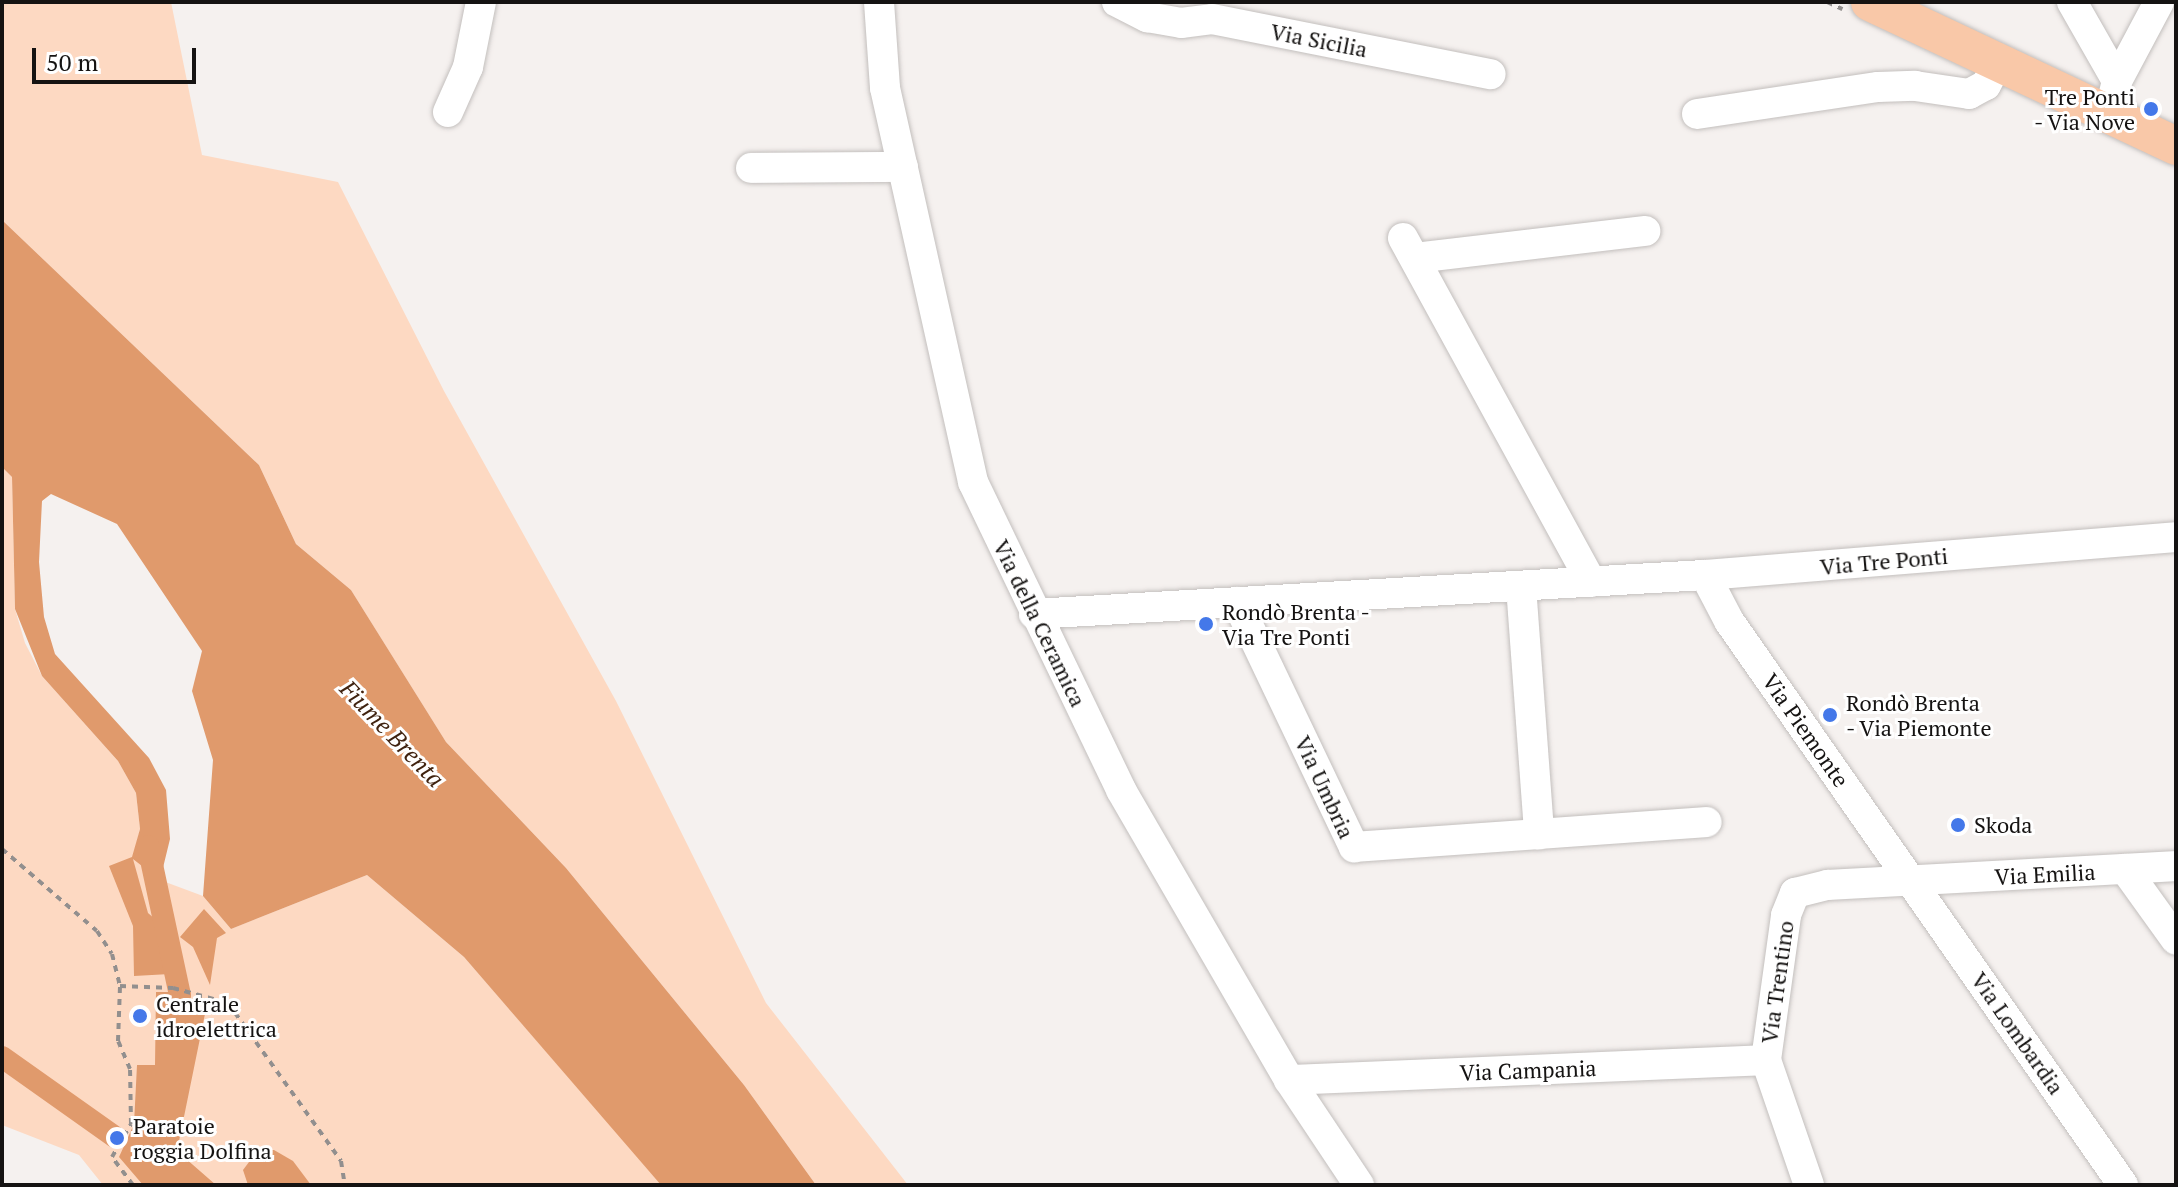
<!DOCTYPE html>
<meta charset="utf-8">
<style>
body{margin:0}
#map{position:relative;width:2178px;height:1187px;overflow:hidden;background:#f5f1ef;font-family:"PT Serif",serif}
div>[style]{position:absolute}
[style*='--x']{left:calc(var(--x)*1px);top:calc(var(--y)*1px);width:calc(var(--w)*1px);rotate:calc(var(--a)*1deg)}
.green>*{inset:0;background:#fdd9c2}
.water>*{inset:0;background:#e09a6c}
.canal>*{height:22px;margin:-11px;padding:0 11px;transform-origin:11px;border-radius:11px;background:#e09a6c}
.path>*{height:4px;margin-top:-2px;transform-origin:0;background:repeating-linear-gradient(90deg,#928f8e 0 6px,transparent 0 12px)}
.roads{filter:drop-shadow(0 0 2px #c3bfbd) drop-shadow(0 0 2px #c3bfbd)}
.minor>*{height:30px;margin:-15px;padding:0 15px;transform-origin:15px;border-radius:15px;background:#fff}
.major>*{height:38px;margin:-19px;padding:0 19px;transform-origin:19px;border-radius:19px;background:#f9c8a8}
.dots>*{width:22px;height:22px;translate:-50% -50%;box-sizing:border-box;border:4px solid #fff;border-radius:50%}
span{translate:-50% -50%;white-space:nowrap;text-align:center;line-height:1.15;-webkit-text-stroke:6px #fff;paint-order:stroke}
.street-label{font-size:22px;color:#151312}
.poi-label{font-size:22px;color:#151312}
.right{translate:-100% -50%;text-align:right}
.left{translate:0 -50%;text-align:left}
.water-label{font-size:24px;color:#402310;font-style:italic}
.frame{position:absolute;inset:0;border:4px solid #151312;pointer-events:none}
.scale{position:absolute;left:32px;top:48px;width:164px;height:36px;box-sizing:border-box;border:4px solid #151312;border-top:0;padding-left:10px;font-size:24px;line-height:28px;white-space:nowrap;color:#151312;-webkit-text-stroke:6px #fff;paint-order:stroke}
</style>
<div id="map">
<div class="green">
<div style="clip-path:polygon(2px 2px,171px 2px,202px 155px,338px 182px,444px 391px,616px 701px,766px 1003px,908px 1185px,816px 1185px,744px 1085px,566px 868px,446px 742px,351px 590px,296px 544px,259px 465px,2px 220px)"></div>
<div style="clip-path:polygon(2px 467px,12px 477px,15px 609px,25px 643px,42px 676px,118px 761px,136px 793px,140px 829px,133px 858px,160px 880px,203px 896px,231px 929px,367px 875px,464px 957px,662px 1185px,103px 1185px,79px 1155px,2px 1125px)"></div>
</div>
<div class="water">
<div style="clip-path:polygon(2px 220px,259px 465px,296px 544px,351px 590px,446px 742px,566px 868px,744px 1085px,816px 1185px,661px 1185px,464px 957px,367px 875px,231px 929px,203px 896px,213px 760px,192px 691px,202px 651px,117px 524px,51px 494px,42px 501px,39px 562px,44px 617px,55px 654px,149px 758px,166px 790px,170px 839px,160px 880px,133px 859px,148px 913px,172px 934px,167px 940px,170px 974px,134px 976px,133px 926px,109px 866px,132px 857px,140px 829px,136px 793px,118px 761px,42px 676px,15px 609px,12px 477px,2px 467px)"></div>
<div style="clip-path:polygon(204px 909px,226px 933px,217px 938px,210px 985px,193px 947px,180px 937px)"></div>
<div style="clip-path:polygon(156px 992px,171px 992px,181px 1003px,206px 1009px,177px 1151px,216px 1185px,143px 1185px,119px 1157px,134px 1124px,137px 1065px,155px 1065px)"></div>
<div style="clip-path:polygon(258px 1150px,274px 1150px,293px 1161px,311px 1185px,248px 1185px,243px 1170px)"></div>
</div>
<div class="canal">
<div style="--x:148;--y:846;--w:152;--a:77.9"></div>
<div style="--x:180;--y:995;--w:34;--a:104"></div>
<div style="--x:2;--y:1057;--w:138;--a:35.3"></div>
</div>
<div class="path">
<div style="--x:1827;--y:2;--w:17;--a:25"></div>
<div style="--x:2;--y:849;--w:125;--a:40.8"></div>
<div style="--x:97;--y:931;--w:27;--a:57"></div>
<div style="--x:112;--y:954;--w:33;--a:76"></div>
<div style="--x:133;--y:1185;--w:35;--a:-127"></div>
<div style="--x:112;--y:1157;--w:38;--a:-60"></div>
<div style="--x:131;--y:1124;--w:55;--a:-91"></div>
<div style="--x:130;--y:1069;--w:30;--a:-113"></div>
<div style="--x:118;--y:1041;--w:55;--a:-87.9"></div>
<div style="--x:120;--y:986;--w:53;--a:2.2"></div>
<div style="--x:173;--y:988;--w:57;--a:15.3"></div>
<div style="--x:228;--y:1003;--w:194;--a:54.4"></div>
<div style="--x:341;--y:1161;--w:24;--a:81"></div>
</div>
<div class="roads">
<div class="minor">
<div style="--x:879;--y:2;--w:86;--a:86"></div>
<div style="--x:885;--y:88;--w:404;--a:77.4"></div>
<div style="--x:973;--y:482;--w:342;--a:64.3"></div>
<div style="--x:1121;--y:790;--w:335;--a:59.9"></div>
<div style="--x:1289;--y:1080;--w:126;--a:56.3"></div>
<div style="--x:1117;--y:2;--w:34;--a:27"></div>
<div style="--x:1147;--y:17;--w:35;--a:10"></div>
<div style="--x:1181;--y:23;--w:31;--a:-7"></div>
<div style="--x:1212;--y:19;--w:284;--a:11.2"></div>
<div style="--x:2072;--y:2;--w:91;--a:60.3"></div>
<div style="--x:2117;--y:81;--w:32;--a:104"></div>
<div style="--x:2117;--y:81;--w:89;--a:-62"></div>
<div style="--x:448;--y:112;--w:49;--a:-66"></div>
<div style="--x:468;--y:67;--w:66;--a:-78.7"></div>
<div style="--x:1697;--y:114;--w:183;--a:-8.5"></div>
<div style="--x:1878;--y:87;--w:37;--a:-2"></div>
<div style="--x:1915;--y:86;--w:55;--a:8.4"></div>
<div style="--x:1969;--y:94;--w:19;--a:-28"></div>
<div style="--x:1986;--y:85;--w:27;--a:-62"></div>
<div style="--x:751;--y:168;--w:152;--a:-0.4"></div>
<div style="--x:1403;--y:238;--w:392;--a:61.3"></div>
<div style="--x:1415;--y:258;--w:232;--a:-6.7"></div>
<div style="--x:1705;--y:575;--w:52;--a:62.4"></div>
<div style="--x:1729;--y:621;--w:688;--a:55.06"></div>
<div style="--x:1521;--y:586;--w:249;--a:85.8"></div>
<div style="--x:1539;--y:834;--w:168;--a:-4.1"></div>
<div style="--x:1237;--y:602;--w:272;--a:64.5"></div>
<div style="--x:1354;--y:847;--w:185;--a:-4"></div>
<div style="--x:1034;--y:614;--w:672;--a:-3.33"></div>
<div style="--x:1705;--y:575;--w:473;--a:-4.6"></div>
<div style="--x:2125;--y:869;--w:87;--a:54.3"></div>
<div style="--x:1289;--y:1080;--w:477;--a:-2.4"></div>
<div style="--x:1809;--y:1185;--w:132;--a:-109"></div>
<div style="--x:1766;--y:1060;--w:146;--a:-82.1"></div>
<div style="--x:1786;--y:915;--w:24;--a:-68"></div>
<div style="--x:1795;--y:893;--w:34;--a:-14"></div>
<div style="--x:1828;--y:885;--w:349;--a:-3.1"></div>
</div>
<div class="major">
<div style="--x:1870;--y:2;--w:338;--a:25.2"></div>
</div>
</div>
<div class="dots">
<div style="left:2151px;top:109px;background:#4478e9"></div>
<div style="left:1206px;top:624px;background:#4478e9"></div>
<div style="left:1830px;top:715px;background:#4478e9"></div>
<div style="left:1958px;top:825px;background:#4478e9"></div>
<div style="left:140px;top:1016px;background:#4478e9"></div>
<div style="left:117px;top:1138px;background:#4478e9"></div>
</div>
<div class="street-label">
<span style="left:1319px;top:40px;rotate:11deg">Via Sicilia</span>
<span style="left:1884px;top:561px;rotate:-5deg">Via Tre Ponti</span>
<span style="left:1040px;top:623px;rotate:64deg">Via della Ceramica</span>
<span style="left:1806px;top:730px;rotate:55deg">Via Piemonte</span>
<span style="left:1325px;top:787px;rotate:65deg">Via Umbria</span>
<span style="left:2045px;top:874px;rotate:-3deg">Via Emilia</span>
<span style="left:1777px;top:982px;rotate:-82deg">Via Trentino</span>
<span style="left:2018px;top:1033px;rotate:55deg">Via Lombardia</span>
<span style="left:1528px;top:1070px;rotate:-2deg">Via Campania</span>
</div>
<div class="poi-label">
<span class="right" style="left:2135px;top:109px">Tre Ponti<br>- Via Nove</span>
<span class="left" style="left:1222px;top:624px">Rondò Brenta -<br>Via Tre Ponti</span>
<span class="left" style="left:1846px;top:715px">Rondò Brenta<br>- Via Piemonte</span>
<span class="left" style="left:1974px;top:825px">Skoda</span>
<span class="left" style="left:156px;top:1016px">Centrale<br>idroelettrica</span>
<span class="left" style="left:133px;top:1138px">Paratoie<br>roggia Dolfina</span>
</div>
<div class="water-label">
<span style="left:392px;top:734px;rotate:46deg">Fiume Brenta</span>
</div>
<div class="frame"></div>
<div class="scale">50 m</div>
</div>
